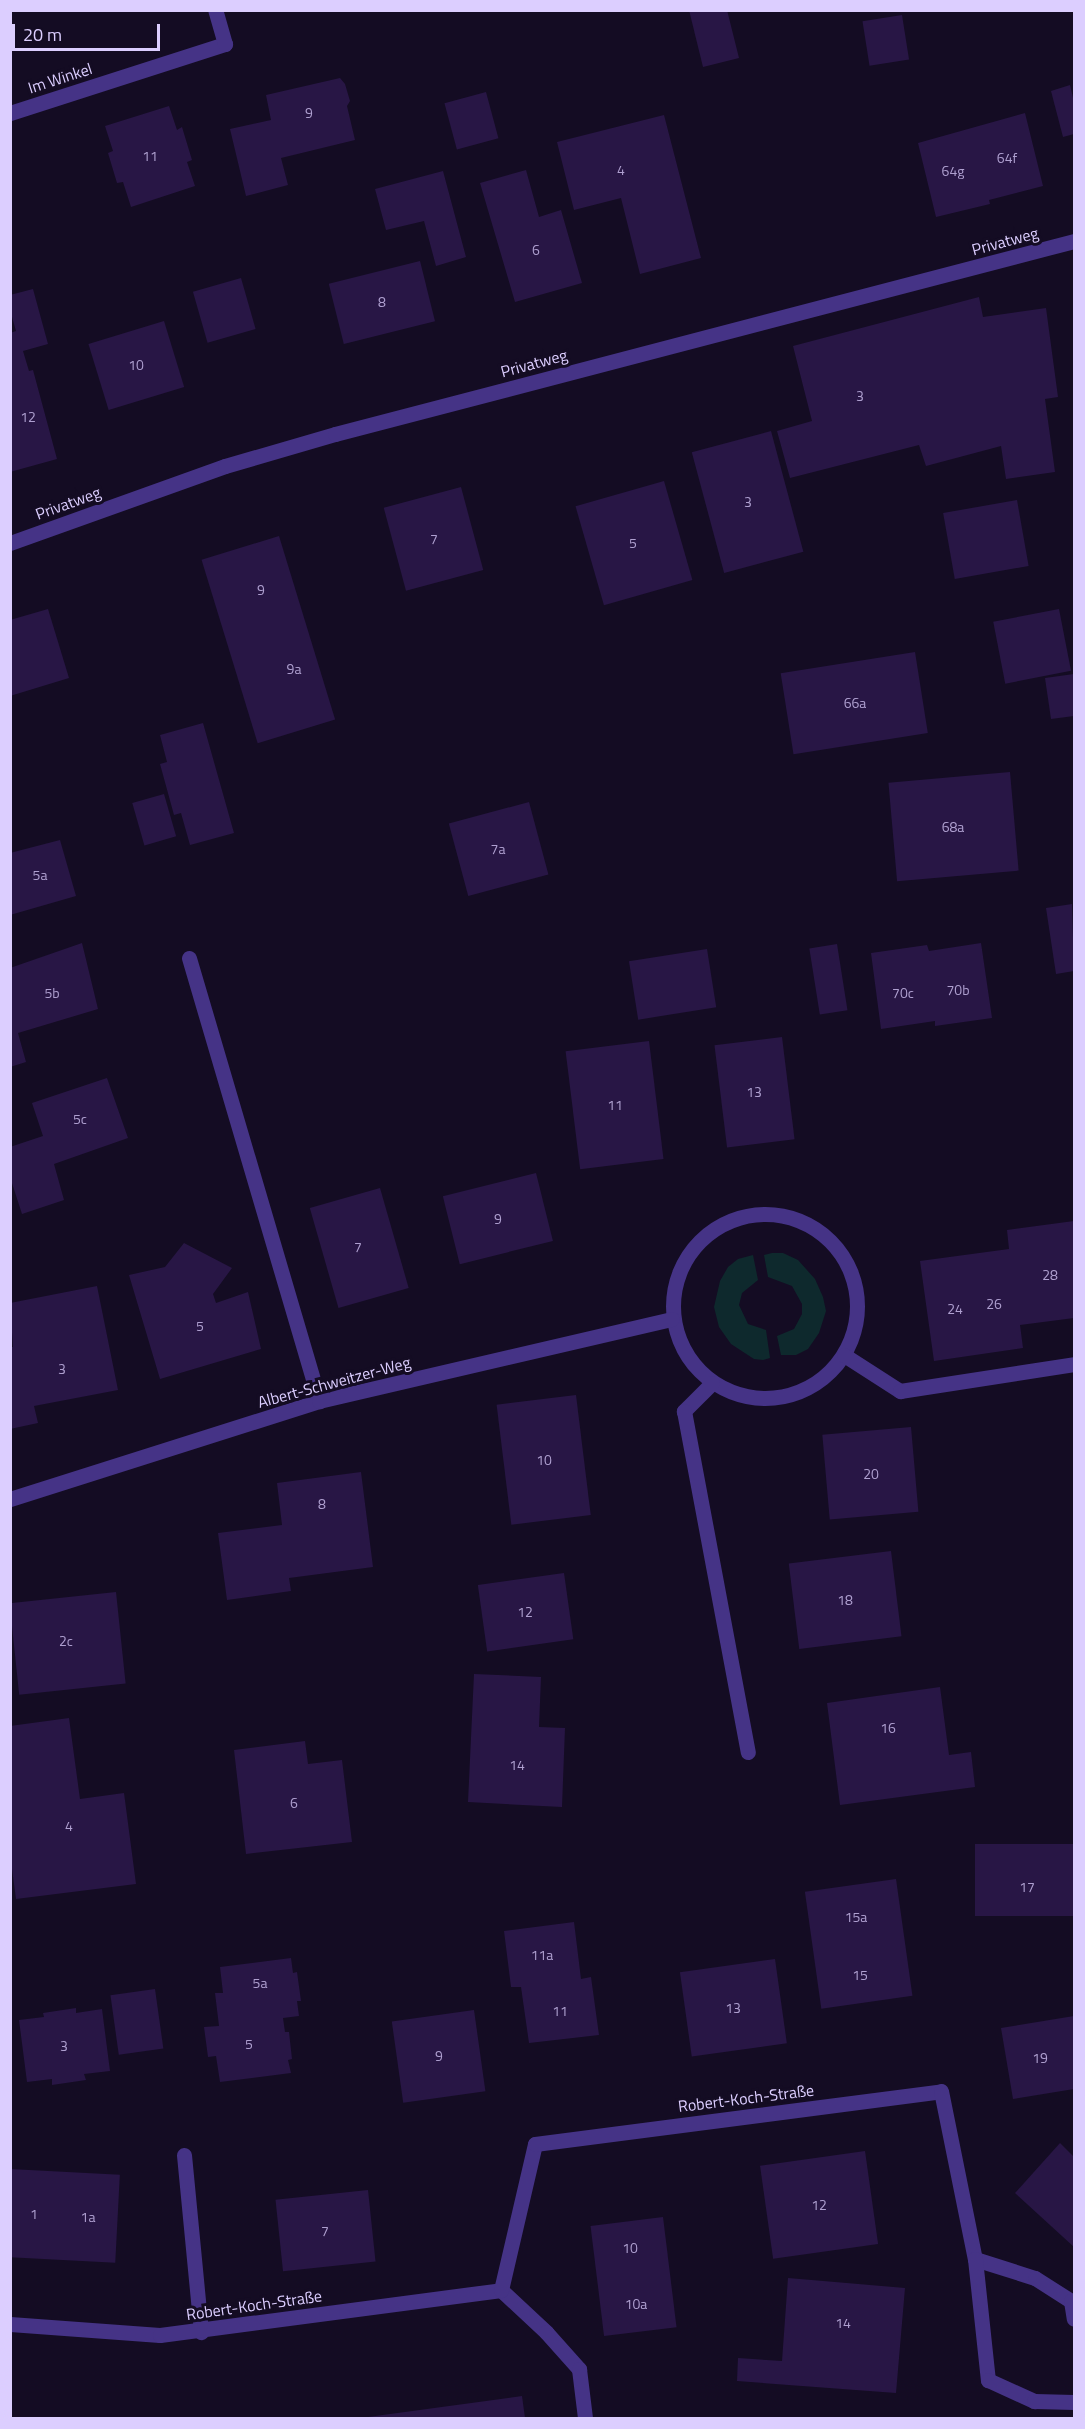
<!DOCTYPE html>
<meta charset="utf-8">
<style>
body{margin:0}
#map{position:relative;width:1085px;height:2429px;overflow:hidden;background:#140c23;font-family:"Titillium Web",sans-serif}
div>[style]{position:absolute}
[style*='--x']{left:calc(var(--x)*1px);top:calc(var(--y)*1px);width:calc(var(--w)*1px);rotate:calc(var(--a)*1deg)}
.green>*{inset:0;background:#0e292d}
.building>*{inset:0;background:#281645;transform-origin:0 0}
.service>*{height:15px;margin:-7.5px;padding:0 7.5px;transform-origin:7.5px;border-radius:7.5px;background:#453386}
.minor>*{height:15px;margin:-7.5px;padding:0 7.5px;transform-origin:7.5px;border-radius:7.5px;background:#453386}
.minor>.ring{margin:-7.5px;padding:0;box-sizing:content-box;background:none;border:15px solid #453386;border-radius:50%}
span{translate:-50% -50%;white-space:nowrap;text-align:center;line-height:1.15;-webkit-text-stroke:6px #140c23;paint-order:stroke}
.number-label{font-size:14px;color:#afa0d0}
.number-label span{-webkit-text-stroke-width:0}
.street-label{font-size:16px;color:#dcceff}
.frame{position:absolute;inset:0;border:12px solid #dcceff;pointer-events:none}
.scale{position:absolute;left:12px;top:24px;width:148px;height:27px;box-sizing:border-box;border:3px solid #dcceff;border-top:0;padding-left:8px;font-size:18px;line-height:21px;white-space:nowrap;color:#dcceff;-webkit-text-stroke:4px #140c23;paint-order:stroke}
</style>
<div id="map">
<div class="green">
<div style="clip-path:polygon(772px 1253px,783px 1253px,798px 1260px,815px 1279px,823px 1297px,826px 1311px,819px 1333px,808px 1349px,796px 1355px,781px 1355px,777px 1336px,794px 1329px,802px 1314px,802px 1304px,792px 1286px,768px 1277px,764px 1255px)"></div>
<div style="clip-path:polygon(753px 1255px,758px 1280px,742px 1293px,739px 1305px,748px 1324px,766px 1330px,770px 1358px,763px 1360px,754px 1359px,731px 1344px,719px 1327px,714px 1307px,720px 1281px,728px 1267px,738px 1259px)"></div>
</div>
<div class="building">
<div style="clip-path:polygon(689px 10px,727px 10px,739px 58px,703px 67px)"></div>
<div style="left:902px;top:15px;width:45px;height:40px;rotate:81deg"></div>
<div style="clip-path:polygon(340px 78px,345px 84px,350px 101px,347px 106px,355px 140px,281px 158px,288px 185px,246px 196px,230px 129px,271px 120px,266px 95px)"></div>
<div style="clip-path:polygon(1070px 85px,1074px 102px,1074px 134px,1063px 137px,1051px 91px)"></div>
<div style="left:486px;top:92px;width:48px;height:43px;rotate:75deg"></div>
<div style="clip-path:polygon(169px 106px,177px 130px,182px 127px,192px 160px,187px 162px,195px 186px,131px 207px,123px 182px,117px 183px,108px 153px,113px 151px,105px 126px)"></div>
<div style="clip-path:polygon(1025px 113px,1043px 186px,989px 200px,990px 204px,936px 217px,918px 143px)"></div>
<div style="clip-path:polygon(664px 115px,701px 258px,640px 274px,621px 198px,574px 210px,557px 142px)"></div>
<div style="clip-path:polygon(526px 170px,539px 217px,561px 210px,582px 283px,515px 302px,480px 183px)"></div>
<div style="clip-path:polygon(443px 171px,466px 257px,436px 266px,424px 221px,386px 230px,375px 189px)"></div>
<div style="left:420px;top:261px;width:62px;height:94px;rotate:76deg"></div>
<div style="left:241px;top:278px;width:53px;height:50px;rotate:74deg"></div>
<div style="clip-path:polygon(33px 289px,48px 344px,23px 351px,29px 371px,33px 370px,57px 459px,10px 472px,10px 333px,16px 331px,10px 310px,10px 295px)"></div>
<div style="clip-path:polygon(979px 297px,983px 317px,1046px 308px,1058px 397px,1045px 399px,1055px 472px,1006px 479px,1001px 446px,926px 466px,919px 445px,790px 478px,777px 431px,812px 421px,793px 346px)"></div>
<div style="left:164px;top:321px;width:69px;height:79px;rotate:73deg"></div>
<div style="left:771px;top:431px;width:125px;height:82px;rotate:75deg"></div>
<div style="left:664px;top:481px;width:103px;height:92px;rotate:74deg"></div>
<div style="left:461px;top:487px;width:86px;height:80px;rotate:75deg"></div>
<div style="left:1017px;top:500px;width:67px;height:75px;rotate:80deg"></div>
<div style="left:279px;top:536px;width:192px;height:81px;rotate:73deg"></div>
<div style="clip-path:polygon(48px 609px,69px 678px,10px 696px,10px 620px)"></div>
<div style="left:1059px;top:609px;width:63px;height:67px;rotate:79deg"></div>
<div style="left:915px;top:652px;width:82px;height:136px;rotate:81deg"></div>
<div style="clip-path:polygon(1074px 674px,1074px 716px,1051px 719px,1045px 678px)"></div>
<div style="clip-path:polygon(203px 723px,234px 833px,190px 845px,181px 813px,174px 815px,160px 764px,167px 762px,160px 735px)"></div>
<div style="left:1010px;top:772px;width:99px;height:122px;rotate:85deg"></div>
<div style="left:164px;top:794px;width:44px;height:33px;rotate:74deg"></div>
<div style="left:529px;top:802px;width:75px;height:83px;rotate:75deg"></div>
<div style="clip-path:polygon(60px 840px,76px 896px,10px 915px,10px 853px)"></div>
<div style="clip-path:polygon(1072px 904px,1074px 971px,1056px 974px,1046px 908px)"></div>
<div style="clip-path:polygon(82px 943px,98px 1009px,18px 1033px,26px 1062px,10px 1067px,10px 968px)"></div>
<div style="clip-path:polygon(981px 943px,992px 1018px,935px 1026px,935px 1021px,881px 1029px,871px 953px,927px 945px,929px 951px)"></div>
<div style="left:837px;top:944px;width:67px;height:28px;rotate:81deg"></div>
<div style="left:707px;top:949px;width:59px;height:79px;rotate:81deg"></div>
<div style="left:782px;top:1037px;width:103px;height:68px;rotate:83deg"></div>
<div style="left:649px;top:1041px;width:119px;height:84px;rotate:83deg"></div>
<div style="clip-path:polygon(107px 1078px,128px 1138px,54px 1164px,64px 1200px,22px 1214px,10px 1177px,10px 1147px,43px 1136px,32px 1103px)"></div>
<div style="left:536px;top:1173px;width:70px;height:96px;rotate:76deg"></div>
<div style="left:380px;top:1188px;width:104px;height:73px;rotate:74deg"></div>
<div style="clip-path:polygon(1074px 1221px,1074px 1318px,1020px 1325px,1023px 1348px,934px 1361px,920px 1261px,1009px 1249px,1007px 1230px)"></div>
<div style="clip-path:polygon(184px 1243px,232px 1268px,213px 1294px,216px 1303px,248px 1292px,261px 1349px,160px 1379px,129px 1275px,165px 1267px)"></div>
<div style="clip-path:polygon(97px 1286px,118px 1390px,34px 1406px,38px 1423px,10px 1429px,10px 1347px,13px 1347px,10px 1303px)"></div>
<div style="left:576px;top:1395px;width:121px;height:80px;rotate:83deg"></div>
<div style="left:911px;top:1427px;width:85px;height:89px;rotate:85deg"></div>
<div style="clip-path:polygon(361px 1472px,373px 1567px,289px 1578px,291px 1591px,227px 1600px,218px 1533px,282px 1525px,277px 1483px)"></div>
<div style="left:891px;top:1551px;width:86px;height:103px;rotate:83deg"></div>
<div style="left:564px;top:1573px;width:67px;height:87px;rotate:82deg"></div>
<div style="left:116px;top:1592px;width:92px;height:107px;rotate:84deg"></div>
<div style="clip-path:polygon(474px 1674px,541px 1677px,539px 1727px,565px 1728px,562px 1807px,468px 1802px)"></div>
<div style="clip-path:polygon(940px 1687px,949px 1755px,971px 1752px,975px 1787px,840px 1805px,827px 1703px)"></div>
<div style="clip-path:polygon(69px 1718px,80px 1799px,124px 1793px,136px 1884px,16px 1899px,10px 1854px,10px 1726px)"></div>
<div style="clip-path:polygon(305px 1741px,308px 1764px,342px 1760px,352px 1842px,246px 1854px,234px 1750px)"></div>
<div style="left:1074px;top:1844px;width:72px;height:99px;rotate:90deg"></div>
<div style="left:896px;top:1879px;width:118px;height:92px;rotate:82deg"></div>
<div style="clip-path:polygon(574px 1922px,581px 1979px,591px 1977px,599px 2035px,529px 2043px,521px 1987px,511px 1987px,504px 1931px)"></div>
<div style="clip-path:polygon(291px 1958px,293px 1973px,297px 1972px,301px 2001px,297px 2001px,299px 2016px,283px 2018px,285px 2032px,289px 2032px,292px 2059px,288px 2060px,291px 2073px,220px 2082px,216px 2056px,208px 2057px,204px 2027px,219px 2026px,215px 1993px,223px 1993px,220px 1967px)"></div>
<div style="left:775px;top:1959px;width:85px;height:96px;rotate:82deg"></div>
<div style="left:155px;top:1989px;width:60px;height:45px;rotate:82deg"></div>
<div style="clip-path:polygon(76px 2008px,76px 2013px,102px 2009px,110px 2071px,84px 2074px,86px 2080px,52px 2085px,52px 2079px,27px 2082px,19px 2020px,44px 2017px,43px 2013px)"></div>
<div style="left:474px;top:2010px;width:82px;height:83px;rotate:82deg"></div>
<div style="clip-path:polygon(1074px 2016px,1074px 2089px,1013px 2099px,1001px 2028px)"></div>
<div style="clip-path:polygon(1060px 2143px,1074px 2157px,1074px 2247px,1015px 2193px)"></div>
<div style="left:865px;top:2151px;width:94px;height:106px;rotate:82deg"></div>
<div style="left:10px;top:2169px;width:110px;height:88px;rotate:3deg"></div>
<div style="left:368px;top:2190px;width:72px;height:93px;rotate:84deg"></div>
<div style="left:663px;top:2217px;width:111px;height:73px;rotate:83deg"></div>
<div style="clip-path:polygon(788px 2278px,905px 2288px,896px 2393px,737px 2381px,738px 2358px,782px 2361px)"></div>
<div style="clip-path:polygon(522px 2396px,525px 2418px,368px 2418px,368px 2417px)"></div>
</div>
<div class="service">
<div style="--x:189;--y:958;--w:462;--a:73.6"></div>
<div style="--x:184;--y:2155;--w:178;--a:84.5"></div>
</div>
<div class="minor">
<div style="--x:10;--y:113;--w:226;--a:-17.8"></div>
<div style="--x:225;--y:44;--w:35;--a:-106"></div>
<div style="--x:10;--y:543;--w:228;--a:-19.7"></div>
<div style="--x:225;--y:466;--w:115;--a:-16.2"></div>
<div style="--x:335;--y:434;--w:764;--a:-14.64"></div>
<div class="ring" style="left:673px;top:1214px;width:169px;height:169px"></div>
<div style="--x:844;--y:1355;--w:67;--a:32.7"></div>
<div style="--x:900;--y:1391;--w:176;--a:-8.8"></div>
<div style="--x:712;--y:1383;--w:40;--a:135"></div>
<div style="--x:684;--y:1411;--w:347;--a:79.4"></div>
<div style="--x:10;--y:1499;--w:324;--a:-17.6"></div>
<div style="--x:319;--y:1401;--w:362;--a:-13.1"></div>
<div style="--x:975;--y:2259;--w:63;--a:17.6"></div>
<div style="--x:1035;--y:2278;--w:43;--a:32.6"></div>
<div style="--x:1071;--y:2301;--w:18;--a:81"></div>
<div style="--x:501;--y:2290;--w:62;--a:43"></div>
<div style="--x:546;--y:2332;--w:50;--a:48.3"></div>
<div style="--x:579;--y:2369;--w:49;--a:83"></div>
<div style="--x:10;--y:2324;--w:150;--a:4.2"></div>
<div style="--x:160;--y:2335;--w:344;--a:-7.5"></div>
<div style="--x:501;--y:2290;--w:150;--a:-76.9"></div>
<div style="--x:535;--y:2144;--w:409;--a:-7.4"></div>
<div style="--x:941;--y:2091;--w:171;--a:78.6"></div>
<div style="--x:975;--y:2259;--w:122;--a:83.9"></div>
<div style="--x:988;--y:2380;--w:51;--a:24.5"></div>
<div style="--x:1034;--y:2401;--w:40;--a:1.4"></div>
</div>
<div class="number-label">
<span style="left:309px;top:113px">9</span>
<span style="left:150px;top:156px">11</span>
<span style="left:1007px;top:158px">64f</span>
<span style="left:621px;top:170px">4</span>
<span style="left:953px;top:171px">64g</span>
<span style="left:536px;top:250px">6</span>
<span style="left:382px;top:302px">8</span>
<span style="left:136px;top:365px">10</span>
<span style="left:860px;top:396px">3</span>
<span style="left:28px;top:417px">12</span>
<span style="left:748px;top:502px">3</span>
<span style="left:434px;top:539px">7</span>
<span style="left:633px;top:543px">5</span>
<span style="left:261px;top:590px">9</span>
<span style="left:294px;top:669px">9a</span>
<span style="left:855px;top:703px">66a</span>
<span style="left:953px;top:827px">68a</span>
<span style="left:498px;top:849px">7a</span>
<span style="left:40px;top:875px">5a</span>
<span style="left:958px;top:990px">70b</span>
<span style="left:52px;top:993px">5b</span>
<span style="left:903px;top:993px">70c</span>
<span style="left:754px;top:1092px">13</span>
<span style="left:615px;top:1105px">11</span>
<span style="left:80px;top:1119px">5c</span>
<span style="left:498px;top:1219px">9</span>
<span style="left:358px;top:1247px">7</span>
<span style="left:1050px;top:1275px">28</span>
<span style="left:994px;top:1304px">26</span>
<span style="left:955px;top:1309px">24</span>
<span style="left:200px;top:1326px">5</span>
<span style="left:62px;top:1369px">3</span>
<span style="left:544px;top:1460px">10</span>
<span style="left:871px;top:1474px">20</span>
<span style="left:322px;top:1504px">8</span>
<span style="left:845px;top:1600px">18</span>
<span style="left:525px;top:1612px">12</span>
<span style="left:66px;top:1641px">2c</span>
<span style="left:888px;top:1728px">16</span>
<span style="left:517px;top:1765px">14</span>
<span style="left:294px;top:1803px">6</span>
<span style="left:69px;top:1826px">4</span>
<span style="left:1027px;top:1887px">17</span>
<span style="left:856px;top:1917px">15a</span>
<span style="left:542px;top:1955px">11a</span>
<span style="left:860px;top:1975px">15</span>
<span style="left:260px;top:1983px">5a</span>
<span style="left:733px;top:2008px">13</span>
<span style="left:560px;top:2011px">11</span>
<span style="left:249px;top:2044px">5</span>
<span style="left:64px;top:2046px">3</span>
<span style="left:439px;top:2056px">9</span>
<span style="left:1040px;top:2058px">19</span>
<span style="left:819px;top:2205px">12</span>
<span style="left:34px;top:2214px">1</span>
<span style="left:88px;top:2217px">1a</span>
<span style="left:325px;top:2231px">7</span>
<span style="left:630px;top:2248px">10</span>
<span style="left:636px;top:2304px">10a</span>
<span style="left:843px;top:2323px">14</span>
</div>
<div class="street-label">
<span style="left:60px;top:78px;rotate:-18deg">Im Winkel</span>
<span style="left:1005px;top:241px;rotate:-15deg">Privatweg</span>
<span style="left:534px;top:363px;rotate:-15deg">Privatweg</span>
<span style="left:68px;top:503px;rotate:-20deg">Privatweg</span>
<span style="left:334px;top:1382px;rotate:-15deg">Albert-Schweitzer-Weg</span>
<span style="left:746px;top:2098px;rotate:-7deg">Robert-Koch-Straße</span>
<span style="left:254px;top:2305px;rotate:-8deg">Robert-Koch-Straße</span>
</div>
<div class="frame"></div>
<div class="scale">20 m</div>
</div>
